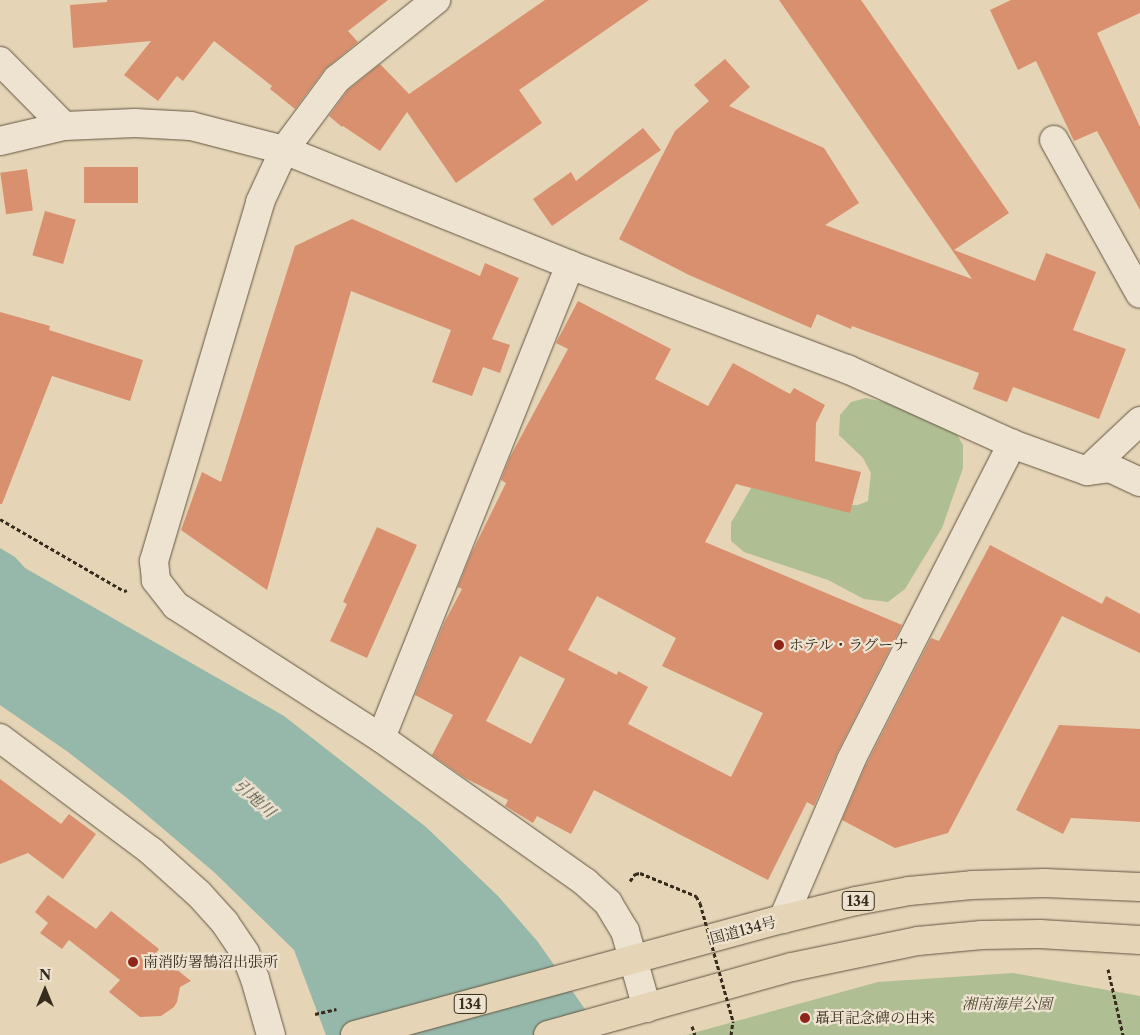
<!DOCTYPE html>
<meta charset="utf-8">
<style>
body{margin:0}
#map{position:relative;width:1140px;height:1035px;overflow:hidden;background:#e5d4b6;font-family:"Libre Caslon Text","Noto Serif JP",serif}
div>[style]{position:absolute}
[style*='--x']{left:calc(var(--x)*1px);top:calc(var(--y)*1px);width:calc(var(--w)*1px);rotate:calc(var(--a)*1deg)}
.green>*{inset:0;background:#afbe93}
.water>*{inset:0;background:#96b8aa}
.building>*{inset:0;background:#d9906f;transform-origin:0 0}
.path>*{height:3px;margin-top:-1.5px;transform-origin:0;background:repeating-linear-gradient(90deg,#372b1c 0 4px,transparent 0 6.5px)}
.roads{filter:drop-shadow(0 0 1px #625542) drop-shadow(0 0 1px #625542)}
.minor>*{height:28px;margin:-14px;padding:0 14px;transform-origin:14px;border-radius:14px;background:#eee3d0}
.highway>*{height:28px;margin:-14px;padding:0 14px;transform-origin:14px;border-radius:14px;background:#e5d4b6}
.path-bridge>*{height:3px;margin-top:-1.5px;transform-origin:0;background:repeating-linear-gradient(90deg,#372b1c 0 4px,transparent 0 6.5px)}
.dots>*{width:14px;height:14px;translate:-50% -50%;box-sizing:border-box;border:2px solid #eee3d0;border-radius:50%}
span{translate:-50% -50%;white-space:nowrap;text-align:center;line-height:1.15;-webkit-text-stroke:4.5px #eee3d0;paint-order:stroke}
.shield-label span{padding:1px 4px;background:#eee3d0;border:1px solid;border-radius:4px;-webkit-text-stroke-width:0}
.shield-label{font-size:14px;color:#372b1c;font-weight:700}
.poi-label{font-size:15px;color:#372b1c}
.left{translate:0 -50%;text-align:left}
.street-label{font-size:15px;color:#372b1c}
.park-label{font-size:15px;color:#4f4834;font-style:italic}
.water-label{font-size:16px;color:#4f4e40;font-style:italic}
.north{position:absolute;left:20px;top:965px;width:50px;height:50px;-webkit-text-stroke:4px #eee3d0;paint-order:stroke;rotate:0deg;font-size:14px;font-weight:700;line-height:20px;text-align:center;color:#372b1c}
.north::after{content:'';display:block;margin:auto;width:18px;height:22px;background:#372b1c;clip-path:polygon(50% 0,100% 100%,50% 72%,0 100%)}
</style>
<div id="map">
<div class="green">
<div style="clip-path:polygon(866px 398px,905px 407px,956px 433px,963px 445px,963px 468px,942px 528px,905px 589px,888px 602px,864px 599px,828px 580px,744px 552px,731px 541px,731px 523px,753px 485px,840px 505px,858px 505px,868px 501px,871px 473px,863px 458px,839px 435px,840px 415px,851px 402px)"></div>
<div style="clip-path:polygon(1013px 973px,1140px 996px,1140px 1035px,686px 1035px,878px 982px)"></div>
</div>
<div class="water">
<div style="clip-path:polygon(0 548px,15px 557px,25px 568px,284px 716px,426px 827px,498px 896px,538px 942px,587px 1012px,599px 1035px,326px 1035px,294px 950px,215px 873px,127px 798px,68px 752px,0 705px)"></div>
</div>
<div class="building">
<div style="clip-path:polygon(107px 0,388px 0,348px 31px,358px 42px,325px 69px,295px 109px,270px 89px,272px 86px,214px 41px,183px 81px,177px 76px,158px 101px,124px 75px,151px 41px,73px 48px,70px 5px,107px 2px)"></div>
<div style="clip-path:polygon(545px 0,649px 0,519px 90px,542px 123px,456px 183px,407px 112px,380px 151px,343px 126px,342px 127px,329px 116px,348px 90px,380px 64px,409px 94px)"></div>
<div style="clip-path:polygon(779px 0,861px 0,1009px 213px,954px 250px,1035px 281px,1046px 253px,1096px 272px,1073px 330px,1126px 349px,1099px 419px,1013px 387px,1007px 402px,973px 389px,979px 373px,852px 326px,851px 329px,817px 314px,811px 328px,689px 275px,619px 239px,675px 131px,709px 101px,694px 85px,725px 59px,750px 87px,729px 106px,824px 148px,859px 203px,825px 225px,972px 279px)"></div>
<div style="clip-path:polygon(1011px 0,1140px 0,1140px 13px,1097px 33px,1140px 127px,1140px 210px,1097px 131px,1074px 141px,1036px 61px,1018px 70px,990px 10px)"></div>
<div style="clip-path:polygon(643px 128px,661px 150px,552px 226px,533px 199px,571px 172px,576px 181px)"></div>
<div style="left:84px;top:167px;width:54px;height:36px"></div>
<div style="left:27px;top:169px;width:42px;height:27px;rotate:82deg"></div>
<div style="left:45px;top:211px;width:32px;height:46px;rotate:16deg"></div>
<div style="clip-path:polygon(352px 219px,480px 276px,485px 263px,519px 278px,492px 339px,510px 345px,500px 373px,483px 367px,472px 396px,432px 382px,451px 330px,351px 291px,267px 590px,181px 530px,202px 472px,221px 482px,295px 246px)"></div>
<div style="clip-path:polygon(evenodd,578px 301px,671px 349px,655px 379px,708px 406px,733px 363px,790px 394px,794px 388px,825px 405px,816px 423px,815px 461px,861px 472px,850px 513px,736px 484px,705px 542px,902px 625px,837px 753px,814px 806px,807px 802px,768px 880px,594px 790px,571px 834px,537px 816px,533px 823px,505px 806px,508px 800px,465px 778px,432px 755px,453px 715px,415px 695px,444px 623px,462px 589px,458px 587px,471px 554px,506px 483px,501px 480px,510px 457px,568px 349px,556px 343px,578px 301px,597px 596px,676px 638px,662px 666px,763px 713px,731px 777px,628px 724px,648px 687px,618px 671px,617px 675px,568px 650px,597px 596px,578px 301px,520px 656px,565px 679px,531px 744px,486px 721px,520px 656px)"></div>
<div style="clip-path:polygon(0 312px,50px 326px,49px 330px,143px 360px,130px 401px,52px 376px,2px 504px,0 504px)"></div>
<div style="clip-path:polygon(377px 527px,417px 545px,367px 658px,330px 641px,347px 604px,343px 602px)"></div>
<div style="clip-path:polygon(990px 545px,1102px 604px,1106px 596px,1140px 614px,1140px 653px,1062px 616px,948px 833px,895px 848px,842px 820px,865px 767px,931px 638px,939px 641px)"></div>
<div style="clip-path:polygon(1059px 725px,1140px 729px,1140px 822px,1071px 818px,1063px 834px,1016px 810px)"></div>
<div style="clip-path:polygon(0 779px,61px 824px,69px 814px,96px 834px,63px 879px,28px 853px,0 864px)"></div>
<div style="clip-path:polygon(48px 895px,96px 929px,111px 911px,159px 949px,156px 953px,191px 981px,180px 987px,177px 1002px,174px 1007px,161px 1016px,140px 1017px,109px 992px,120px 980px,69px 940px,62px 949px,40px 933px,48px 923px,35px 912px)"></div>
</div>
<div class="path">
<div style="--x:0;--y:519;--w:143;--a:30.1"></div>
<div style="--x:124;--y:591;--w:3;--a:-18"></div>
<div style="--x:630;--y:881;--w:9;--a:-54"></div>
<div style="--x:635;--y:874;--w:5;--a:-11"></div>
<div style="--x:640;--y:873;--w:61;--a:22.3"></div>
<div style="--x:696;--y:896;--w:8;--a:60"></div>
<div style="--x:1108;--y:969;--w:68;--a:77.2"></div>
<div style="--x:315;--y:1014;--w:22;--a:-13"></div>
<div style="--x:692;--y:1026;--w:9;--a:72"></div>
<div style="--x:731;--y:1035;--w:14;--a:-82"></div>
</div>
<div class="roads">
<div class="minor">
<div style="--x:0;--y:61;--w:91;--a:45.4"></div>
<div style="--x:1054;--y:140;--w:176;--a:60.8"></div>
<div style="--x:0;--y:141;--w:66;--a:-13.2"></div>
<div style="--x:64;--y:126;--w:71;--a:-2.4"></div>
<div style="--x:135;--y:123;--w:56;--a:3.1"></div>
<div style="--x:191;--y:126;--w:96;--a:14.5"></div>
<div style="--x:284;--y:150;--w:308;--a:21.9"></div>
<div style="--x:570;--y:265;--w:296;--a:20.6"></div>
<div style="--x:847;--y:369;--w:181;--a:24.4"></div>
<div style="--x:1012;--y:444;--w:80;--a:19.8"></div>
<div style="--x:1087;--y:471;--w:23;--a:-7"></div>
<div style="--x:1110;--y:468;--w:33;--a:25"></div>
<div style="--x:570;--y:265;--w:509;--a:111.78"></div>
<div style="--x:381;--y:738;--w:250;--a:35.2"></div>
<div style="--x:585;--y:882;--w:31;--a:42"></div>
<div style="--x:608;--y:903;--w:33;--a:59"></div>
<div style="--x:625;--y:931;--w:80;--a:74.1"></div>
<div style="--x:1087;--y:471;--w:73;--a:-43.3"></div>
<div style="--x:0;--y:738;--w:189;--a:36.8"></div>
<div style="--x:151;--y:851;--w:64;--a:41.9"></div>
<div style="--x:199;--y:894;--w:39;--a:48"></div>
<div style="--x:225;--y:923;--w:36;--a:56"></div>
<div style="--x:245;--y:953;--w:28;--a:69"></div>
<div style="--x:255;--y:979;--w:58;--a:74.1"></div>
<div style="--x:381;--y:738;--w:244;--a:-147.2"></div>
<div style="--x:176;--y:606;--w:33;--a:-128"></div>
<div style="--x:156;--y:580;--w:19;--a:-96"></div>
<div style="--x:154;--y:561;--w:374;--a:-73.5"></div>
<div style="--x:260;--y:202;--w:57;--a:-65.2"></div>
<div style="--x:284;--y:150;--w:89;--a:-53.3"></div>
<div style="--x:337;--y:79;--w:127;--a:-38.6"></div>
<div style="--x:783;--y:919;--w:173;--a:-66.8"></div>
<div style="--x:851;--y:760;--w:355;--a:-63"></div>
</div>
<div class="highway">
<div style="--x:355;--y:1035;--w:443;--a:-15.2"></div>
<div style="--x:783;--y:919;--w:75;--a:-13.9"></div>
<div style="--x:856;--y:901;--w:54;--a:-10.7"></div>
<div style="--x:909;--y:891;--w:63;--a:-5.4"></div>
<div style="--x:972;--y:885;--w:73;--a:-1.6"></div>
<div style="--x:1045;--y:883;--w:95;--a:2.4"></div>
<div style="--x:548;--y:1035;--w:253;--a:-15.6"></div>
<div style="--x:792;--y:967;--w:129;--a:-11.7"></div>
<div style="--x:918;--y:941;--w:64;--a:-5.4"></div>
<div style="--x:982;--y:935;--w:58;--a:-1"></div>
<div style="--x:1040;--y:934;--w:100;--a:3.4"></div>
</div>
</div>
<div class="path-bridge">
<div style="--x:700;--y:903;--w:123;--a:74.4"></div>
</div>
<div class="dots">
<div style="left:779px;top:645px;background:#8f2418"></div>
<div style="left:133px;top:962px;background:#8f2418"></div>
<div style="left:805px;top:1018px;background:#8f2418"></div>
</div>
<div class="shield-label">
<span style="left:858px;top:901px">134</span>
<span style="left:470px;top:1004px">134</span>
</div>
<div class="poi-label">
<span class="left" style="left:789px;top:645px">ホテル・ラグーナ</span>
<span class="left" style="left:143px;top:962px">南消防署鵠沼出張所</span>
<span class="left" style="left:815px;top:1018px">聶耳記念碑の由来</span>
</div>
<div class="street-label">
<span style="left:743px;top:930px;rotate:-15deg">国道134号</span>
</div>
<div class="park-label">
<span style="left:1007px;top:1004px">湘南海岸公園</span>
</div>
<div class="water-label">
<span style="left:255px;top:798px;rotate:42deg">引地川</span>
</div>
<div class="north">N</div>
</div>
